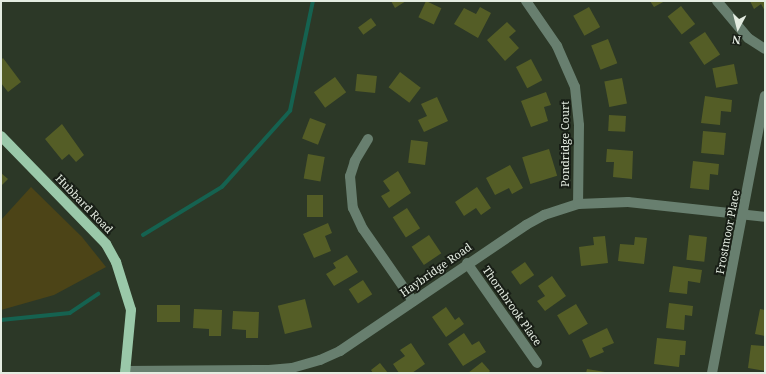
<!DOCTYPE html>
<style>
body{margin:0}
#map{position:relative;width:766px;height:374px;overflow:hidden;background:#2c3827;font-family:"Noto Serif",serif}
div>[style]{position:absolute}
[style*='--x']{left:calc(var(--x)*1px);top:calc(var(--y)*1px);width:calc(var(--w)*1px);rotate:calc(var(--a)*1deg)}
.green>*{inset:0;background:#4c4417}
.stream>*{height:3.5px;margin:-1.75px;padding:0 1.75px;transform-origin:1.75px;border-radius:1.75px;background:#156250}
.building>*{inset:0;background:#545d26;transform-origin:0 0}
.minor>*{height:10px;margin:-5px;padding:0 5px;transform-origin:5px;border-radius:5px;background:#687f6f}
.major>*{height:10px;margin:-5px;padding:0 5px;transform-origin:5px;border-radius:5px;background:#9ac8a9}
span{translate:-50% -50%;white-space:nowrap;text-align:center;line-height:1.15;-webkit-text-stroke:4px #181e16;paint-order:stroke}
.street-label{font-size:11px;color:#e4ece1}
.frame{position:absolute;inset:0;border:2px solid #e4ece1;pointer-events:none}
.north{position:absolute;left:718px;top:8px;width:40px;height:40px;-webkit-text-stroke:3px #181e16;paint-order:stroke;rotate:187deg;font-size:11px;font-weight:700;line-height:16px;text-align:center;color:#e4ece1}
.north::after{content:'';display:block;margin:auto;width:14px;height:18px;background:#e4ece1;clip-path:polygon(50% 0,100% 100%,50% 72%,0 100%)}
</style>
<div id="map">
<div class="green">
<div style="clip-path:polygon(31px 187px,82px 237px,106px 267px,54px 295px,1px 310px,1px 220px)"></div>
</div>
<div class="stream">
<div style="--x:143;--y:235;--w:92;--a:-31.3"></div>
<div style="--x:222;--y:187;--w:102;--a:-48.2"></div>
<div style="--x:290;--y:111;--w:112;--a:-78.2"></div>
<div style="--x:1;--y:320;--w:69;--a:-5.8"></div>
<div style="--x:70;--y:313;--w:34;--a:-34"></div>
</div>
<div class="building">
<div style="clip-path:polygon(391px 1px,406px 1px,395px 8px)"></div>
<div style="left:426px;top:1px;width:17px;height:18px;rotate:25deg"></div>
<div style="clip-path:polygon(650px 1px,665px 1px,654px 7px)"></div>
<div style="clip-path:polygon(750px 1px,765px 1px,765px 11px,761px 4px,754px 9px)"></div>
<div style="left:681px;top:6px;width:23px;height:17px;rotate:52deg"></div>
<div style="clip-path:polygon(480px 7px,491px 13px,478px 38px,454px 24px,464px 8px,476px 14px)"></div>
<div style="left:589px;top:7px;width:23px;height:18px;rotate:61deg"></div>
<div style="left:371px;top:18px;width:9px;height:16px;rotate:54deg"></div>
<div style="clip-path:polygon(507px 22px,516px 31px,509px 37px,519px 48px,505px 61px,487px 40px)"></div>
<div style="left:705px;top:32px;width:27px;height:19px;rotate:56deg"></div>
<div style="left:608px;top:39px;width:26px;height:18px;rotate:69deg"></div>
<div style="clip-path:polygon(3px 58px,21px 82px,8px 92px,1px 83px,1px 60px)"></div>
<div style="left:531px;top:59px;width:24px;height:17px;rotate:62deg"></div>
<div style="left:734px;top:64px;width:20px;height:22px;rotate:79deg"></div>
<div style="left:400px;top:72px;width:26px;height:19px;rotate:37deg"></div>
<div style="left:357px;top:74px;width:20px;height:17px;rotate:6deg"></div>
<div style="left:335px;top:77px;width:19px;height:26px;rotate:54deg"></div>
<div style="left:622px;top:78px;width:26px;height:18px;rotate:79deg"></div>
<div style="clip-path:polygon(546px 92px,551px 105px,544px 107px,548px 121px,531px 127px,521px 101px)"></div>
<div style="clip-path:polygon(705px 96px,732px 100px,731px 112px,721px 111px,720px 125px,701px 123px)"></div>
<div style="clip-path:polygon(437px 97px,448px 121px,424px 132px,418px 120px,427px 116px,421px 104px)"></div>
<div style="left:609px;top:115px;width:17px;height:16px;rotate:3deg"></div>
<div style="left:310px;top:118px;width:17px;height:22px;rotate:21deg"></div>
<div style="clip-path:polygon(62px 124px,84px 155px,76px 162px,69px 154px,62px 160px,45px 139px)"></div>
<div style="left:703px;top:131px;width:23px;height:22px;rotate:5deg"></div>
<div style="left:411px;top:140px;width:17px;height:23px;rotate:7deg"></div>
<div style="left:549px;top:149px;width:28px;height:28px;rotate:73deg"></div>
<div style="clip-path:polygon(607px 149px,633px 151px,632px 179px,613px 177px,614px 162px,606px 162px)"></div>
<div style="left:308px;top:154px;width:17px;height:25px;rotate:10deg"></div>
<div style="clip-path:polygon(693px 161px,719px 164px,718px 175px,710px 174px,709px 190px,690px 188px)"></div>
<div style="clip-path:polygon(510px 165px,523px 188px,512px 194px,509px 188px,495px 195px,486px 178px)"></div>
<div style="clip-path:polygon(398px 171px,411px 193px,389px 208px,381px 196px,390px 191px,383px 181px)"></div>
<div style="clip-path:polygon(1px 173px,8px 179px,1px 186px)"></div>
<div style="clip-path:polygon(477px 187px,491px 208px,481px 215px,476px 208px,464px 216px,455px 202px)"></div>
<div style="left:307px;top:195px;width:16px;height:22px"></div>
<div style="left:407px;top:208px;width:24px;height:17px;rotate:57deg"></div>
<div style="clip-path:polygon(328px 223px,332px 233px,325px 236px,331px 251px,314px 258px,303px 234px)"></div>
<div style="left:429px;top:235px;width:22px;height:21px;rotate:56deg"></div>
<div style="left:689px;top:235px;width:18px;height:25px;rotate:6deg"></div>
<div style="clip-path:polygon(605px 236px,608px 263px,581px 266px,579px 247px,594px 245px,593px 237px)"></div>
<div style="clip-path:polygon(635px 237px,647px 238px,644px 264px,618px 261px,620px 244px,634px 245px)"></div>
<div style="clip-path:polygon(347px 255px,358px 272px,334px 286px,326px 274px,336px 268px,333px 263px)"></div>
<div style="left:525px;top:262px;width:16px;height:17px;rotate:55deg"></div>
<div style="clip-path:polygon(673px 266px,702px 270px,700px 283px,688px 281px,687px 294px,669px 292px)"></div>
<div style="clip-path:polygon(552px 276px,566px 296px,545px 311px,537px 301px,545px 296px,538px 286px)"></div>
<div style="left:363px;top:280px;width:17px;height:17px;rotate:57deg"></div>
<div style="left:305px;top:299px;width:29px;height:28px;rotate:76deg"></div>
<div style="clip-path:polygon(669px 303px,693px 306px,692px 316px,685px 315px,684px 330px,666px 328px)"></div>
<div style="left:576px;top:304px;width:23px;height:22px;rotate:59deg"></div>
<div style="left:180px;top:305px;width:17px;height:23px;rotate:90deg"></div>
<div style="clip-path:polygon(446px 307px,455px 320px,459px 317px,464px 324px,446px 337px,432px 317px)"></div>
<div style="clip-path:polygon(194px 309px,222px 310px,221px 336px,209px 336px,209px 329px,193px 328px)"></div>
<div style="clip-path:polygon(760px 309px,765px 310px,765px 336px,755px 334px)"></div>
<div style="clip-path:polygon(233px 311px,259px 312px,258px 338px,246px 338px,246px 330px,232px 329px)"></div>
<div style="clip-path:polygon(607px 328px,614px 343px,602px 348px,604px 352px,590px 358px,582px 340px)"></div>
<div style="clip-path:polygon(464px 333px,472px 345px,479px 341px,486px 352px,463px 366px,448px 344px)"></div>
<div style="clip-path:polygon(657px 338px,686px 341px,685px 355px,680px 355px,679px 367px,654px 364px)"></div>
<div style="clip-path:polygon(411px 343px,425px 364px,412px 373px,399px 373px,393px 364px,405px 356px,400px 350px)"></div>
<div style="clip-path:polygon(751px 345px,765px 346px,765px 371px,748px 368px)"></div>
<div style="clip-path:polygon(482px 362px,490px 371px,488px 373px,468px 373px)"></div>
<div style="clip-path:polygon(380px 363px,388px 373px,373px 373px,371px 370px)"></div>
<div style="clip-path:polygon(587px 369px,605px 372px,605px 373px,586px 373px)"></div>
</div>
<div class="minor">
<div style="--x:526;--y:1;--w:55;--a:55.4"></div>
<div style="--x:557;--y:46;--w:45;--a:66.3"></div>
<div style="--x:575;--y:87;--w:38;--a:84"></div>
<div style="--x:579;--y:125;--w:79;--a:90.7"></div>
<div style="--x:717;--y:1;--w:48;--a:50"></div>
<div style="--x:748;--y:38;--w:20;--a:33"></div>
<div style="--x:368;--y:139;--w:26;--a:121"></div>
<div style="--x:355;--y:161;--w:16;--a:108"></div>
<div style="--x:350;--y:176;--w:32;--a:85"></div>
<div style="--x:353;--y:208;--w:23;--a:65"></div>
<div style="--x:363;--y:229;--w:88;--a:55.2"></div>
<div style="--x:467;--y:263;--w:122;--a:55"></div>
<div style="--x:125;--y:371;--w:144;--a:-0.4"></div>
<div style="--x:269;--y:370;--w:23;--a:-5"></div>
<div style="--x:292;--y:368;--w:29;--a:-16"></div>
<div style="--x:320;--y:360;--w:22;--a:-24"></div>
<div style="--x:340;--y:351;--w:225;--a:-34.1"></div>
<div style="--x:526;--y:225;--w:21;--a:-29"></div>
<div style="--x:544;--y:215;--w:36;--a:-18"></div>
<div style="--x:578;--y:204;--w:50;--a:-2.3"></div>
<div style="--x:628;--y:202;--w:138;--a:6.2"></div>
<div style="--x:712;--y:373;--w:282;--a:-79.2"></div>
</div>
<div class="major">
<div style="--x:1;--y:136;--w:151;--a:45.8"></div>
<div style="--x:106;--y:244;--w:21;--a:61"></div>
<div style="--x:116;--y:262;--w:50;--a:72.6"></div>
<div style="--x:131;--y:310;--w:63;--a:95.4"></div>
</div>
<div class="street-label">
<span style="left:565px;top:144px;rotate:-90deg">Pondridge Court</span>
<span style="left:84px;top:204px;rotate:46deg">Hubbard Road</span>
<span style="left:728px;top:232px;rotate:-79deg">Frostmoor Place</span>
<span style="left:436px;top:270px;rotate:-35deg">Haybridge Road</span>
<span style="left:512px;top:306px;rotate:55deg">Thornbrook Place</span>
</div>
<div class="frame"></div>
<div class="north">N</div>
</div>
